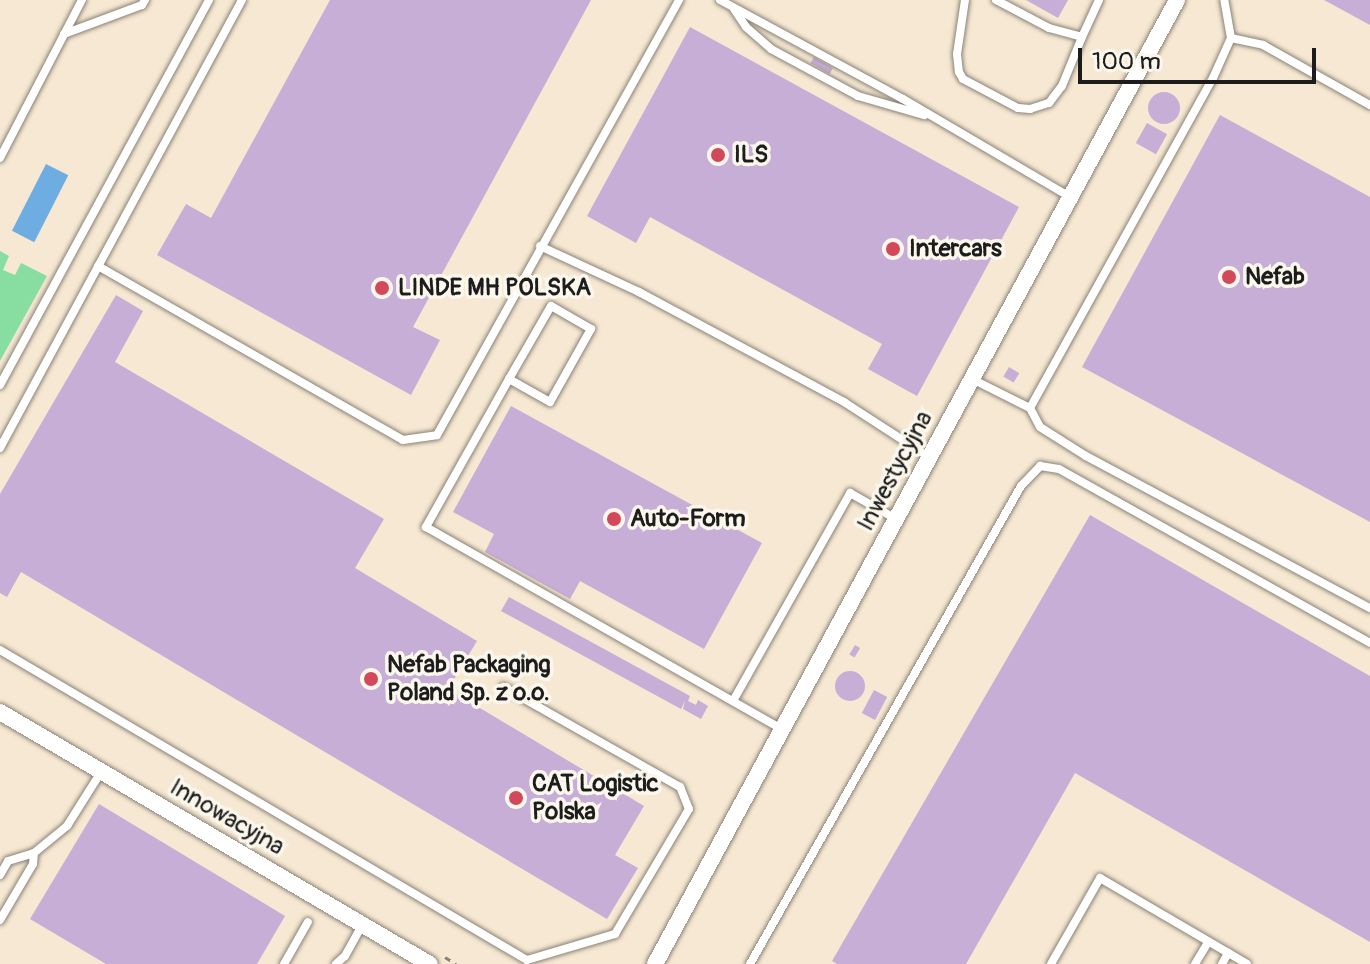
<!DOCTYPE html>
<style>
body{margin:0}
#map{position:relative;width:1370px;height:964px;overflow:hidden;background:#f6e8d2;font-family:Pangolin,sans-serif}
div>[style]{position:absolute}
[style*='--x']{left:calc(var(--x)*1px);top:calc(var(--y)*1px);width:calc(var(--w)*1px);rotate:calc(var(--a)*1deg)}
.green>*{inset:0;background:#88dda0}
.water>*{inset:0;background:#6eade1;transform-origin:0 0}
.building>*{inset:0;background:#c6aed6;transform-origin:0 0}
.round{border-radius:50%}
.path>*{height:3px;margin-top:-1.5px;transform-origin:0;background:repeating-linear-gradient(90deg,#898277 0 6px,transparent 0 12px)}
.roads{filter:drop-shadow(0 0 2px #898277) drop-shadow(0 0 2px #898277)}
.lane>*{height:8px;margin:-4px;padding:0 4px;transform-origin:4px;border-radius:4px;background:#fff}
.street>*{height:16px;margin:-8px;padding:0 8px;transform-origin:8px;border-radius:8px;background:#fff}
.dots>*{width:22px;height:22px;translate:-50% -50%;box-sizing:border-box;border:4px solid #fbf7ec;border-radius:50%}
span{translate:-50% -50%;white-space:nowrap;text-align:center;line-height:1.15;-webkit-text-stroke:7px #fbf7ec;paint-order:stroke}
.poi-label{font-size:24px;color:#1c1c1c;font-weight:700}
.left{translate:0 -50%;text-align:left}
.street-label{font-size:24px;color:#1c1c1c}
.scale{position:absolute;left:1078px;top:48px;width:238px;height:36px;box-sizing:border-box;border:4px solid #1c1c1c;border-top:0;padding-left:10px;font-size:24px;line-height:28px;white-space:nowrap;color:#1c1c1c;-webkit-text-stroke:6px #fbf7ec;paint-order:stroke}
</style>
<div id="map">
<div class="green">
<div style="clip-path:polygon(0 251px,9px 256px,3px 270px,15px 275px,21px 263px,47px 276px,0 361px)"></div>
</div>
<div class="water">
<div style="left:46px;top:164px;width:25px;height:75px;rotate:27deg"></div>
</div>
<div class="building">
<div style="clip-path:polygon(330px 0,591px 0,413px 327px,440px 340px,411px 395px,157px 255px,186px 204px,211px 218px)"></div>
<div style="clip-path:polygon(1026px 0,1068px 0,1058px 18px)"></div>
<div style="clip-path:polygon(1324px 0,1370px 0,1370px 25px)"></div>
<div style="clip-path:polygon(690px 27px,1019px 207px,917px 396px,868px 369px,882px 344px,650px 217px,636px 243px,587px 216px)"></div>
<div style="left:814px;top:57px;width:22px;height:7px;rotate:30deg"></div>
<div class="round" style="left:1148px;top:92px;width:32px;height:32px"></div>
<div style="clip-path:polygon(1220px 115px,1370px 197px,1370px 522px,1082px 367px)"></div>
<div style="left:1147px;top:123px;width:23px;height:23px;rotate:29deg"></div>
<div style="clip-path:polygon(116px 295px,143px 311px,115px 362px,384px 519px,355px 568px,477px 641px,448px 689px,644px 806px,615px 855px,638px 868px,607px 919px,21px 572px,7px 597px,0 593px,0 494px)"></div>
<div style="left:1009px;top:367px;width:12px;height:11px;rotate:31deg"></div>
<div style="clip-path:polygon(511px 406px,762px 543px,704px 649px,580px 581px,570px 599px,485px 552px,494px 534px,453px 512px)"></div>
<div style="clip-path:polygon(1090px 515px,1370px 676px,1370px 942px,1075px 773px,966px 964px,837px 964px,832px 961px)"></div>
<div style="clip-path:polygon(509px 597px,690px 696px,688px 701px,696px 705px,698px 700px,708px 706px,701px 719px,683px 709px,685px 701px,681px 709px,501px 611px)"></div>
<div style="left:855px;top:645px;width:6px;height:11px;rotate:31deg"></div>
<div class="round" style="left:835px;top:671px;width:30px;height:30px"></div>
<div style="left:874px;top:690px;width:15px;height:26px;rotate:28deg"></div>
<div style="clip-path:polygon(99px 804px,285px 916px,257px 964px,106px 964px,30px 919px)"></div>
</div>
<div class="path">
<div style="--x:445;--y:957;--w:13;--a:32"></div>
</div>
<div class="roads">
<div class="lane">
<div style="--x:720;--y:0;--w:208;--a:28.4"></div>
<div style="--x:903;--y:99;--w:194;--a:30.4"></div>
<div style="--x:965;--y:0;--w:55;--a:98.4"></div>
<div style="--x:957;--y:54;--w:18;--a:84"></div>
<div style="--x:959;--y:72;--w:8;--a:60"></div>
<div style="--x:963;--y:79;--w:62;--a:27.8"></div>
<div style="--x:1018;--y:108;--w:12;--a:5"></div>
<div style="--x:1030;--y:109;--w:20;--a:-18"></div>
<div style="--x:1049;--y:103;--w:21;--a:-53"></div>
<div style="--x:1062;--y:86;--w:53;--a:-67.8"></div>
<div style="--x:996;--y:0;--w:60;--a:27.8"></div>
<div style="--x:1049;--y:28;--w:34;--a:15"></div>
<div style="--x:1082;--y:37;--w:41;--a:-65.3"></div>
<div style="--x:734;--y:9;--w:22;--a:56"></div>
<div style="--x:746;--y:27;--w:33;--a:41"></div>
<div style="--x:771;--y:49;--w:99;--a:28.4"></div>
<div style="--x:858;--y:96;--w:69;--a:16.1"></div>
<div style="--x:64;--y:34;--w:83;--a:-20.4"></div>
<div style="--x:142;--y:5;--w:6;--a:-59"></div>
<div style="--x:1231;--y:38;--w:33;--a:12"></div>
<div style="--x:1263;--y:45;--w:123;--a:29.3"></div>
<div style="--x:0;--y:158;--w:178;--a:-62.6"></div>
<div style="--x:540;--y:246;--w:109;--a:24.9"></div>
<div style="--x:639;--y:292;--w:233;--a:28.2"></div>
<div style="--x:844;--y:402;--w:101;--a:32.9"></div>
<div style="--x:98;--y:266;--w:351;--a:29.7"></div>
<div style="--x:403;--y:440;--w:34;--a:-8"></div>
<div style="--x:437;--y:435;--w:498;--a:-60.9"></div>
<div style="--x:509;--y:379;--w:47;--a:29.3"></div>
<div style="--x:550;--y:402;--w:84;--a:-60.7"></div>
<div style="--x:591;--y:329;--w:46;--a:-150.1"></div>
<div style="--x:551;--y:306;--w:84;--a:119.9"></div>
<div style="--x:509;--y:379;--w:170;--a:119.3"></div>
<div style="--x:426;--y:527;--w:411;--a:29.6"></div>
<div style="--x:972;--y:379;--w:65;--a:26.6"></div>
<div style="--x:1030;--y:408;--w:377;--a:-61"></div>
<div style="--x:1213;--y:78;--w:44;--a:-65.8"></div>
<div style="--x:1231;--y:38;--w:39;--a:-100"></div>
<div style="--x:0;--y:385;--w:438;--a:-61.5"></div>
<div style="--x:1030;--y:408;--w:21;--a:62"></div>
<div style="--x:1040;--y:427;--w:54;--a:32.2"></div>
<div style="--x:1086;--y:456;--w:322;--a:28.2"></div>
<div style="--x:0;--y:448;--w:509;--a:-61.62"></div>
<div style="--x:0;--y:650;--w:611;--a:30.47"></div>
<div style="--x:527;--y:960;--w:92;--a:-16.5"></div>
<div style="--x:615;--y:934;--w:145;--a:-59.4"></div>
<div style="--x:689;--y:809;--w:24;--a:-112"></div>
<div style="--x:680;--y:787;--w:203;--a:-150.5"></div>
<div style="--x:733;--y:701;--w:239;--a:-60.6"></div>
<div style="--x:850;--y:493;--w:53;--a:29.5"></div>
<div style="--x:0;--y:875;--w:16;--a:-60"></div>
<div style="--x:8;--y:861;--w:27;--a:-17"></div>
<div style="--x:34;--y:853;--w:43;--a:-39.3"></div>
<div style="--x:67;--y:826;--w:64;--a:-57.8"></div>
<div style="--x:0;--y:920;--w:65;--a:-59.5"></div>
<div style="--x:33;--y:864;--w:11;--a:-85"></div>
<div style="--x:284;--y:964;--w:48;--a:-60.3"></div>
<div style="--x:336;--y:964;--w:12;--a:-42"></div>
<div style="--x:345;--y:956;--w:35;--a:-61"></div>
<div style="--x:750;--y:964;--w:549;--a:-60.45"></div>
<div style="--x:1021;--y:486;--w:28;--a:-46"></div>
<div style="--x:1040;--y:466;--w:19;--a:9"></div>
<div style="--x:1059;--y:469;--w:356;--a:29.2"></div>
<div style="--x:1051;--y:964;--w:99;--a:-60.3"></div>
<div style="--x:1100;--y:878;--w:170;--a:30.3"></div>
<div style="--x:1195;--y:964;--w:26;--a:-59"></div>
<div style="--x:1222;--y:964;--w:13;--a:-61"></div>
</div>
<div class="street">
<div style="--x:0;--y:712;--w:498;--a:30.4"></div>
<div style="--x:655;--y:964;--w:1096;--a:-61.56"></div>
</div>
</div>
<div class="dots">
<div style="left:718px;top:155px;background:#d1495b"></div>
<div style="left:893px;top:249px;background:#d1495b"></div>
<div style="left:1229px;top:277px;background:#d1495b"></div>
<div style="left:382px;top:288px;background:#d1495b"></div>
<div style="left:614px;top:519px;background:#d1495b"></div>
<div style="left:371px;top:679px;background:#d1495b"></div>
<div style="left:516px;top:798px;background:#d1495b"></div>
</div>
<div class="poi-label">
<span class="left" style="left:734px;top:155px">ILS</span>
<span class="left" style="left:909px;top:249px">Intercars</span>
<span class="left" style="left:1245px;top:277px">Nefab</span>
<span class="left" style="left:398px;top:288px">LINDE MH POLSKA</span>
<span class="left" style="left:630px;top:519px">Auto-Form</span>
<span class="left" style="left:387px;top:679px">Nefab Packaging<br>Poland Sp. z o.o.</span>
<span class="left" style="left:532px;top:798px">CAT Logistic<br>Polska</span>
</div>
<div class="street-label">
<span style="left:895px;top:471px;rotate:-62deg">Inwestycyjna</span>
<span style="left:227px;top:817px;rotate:30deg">Innowacyjna</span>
</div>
<div class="scale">100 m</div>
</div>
